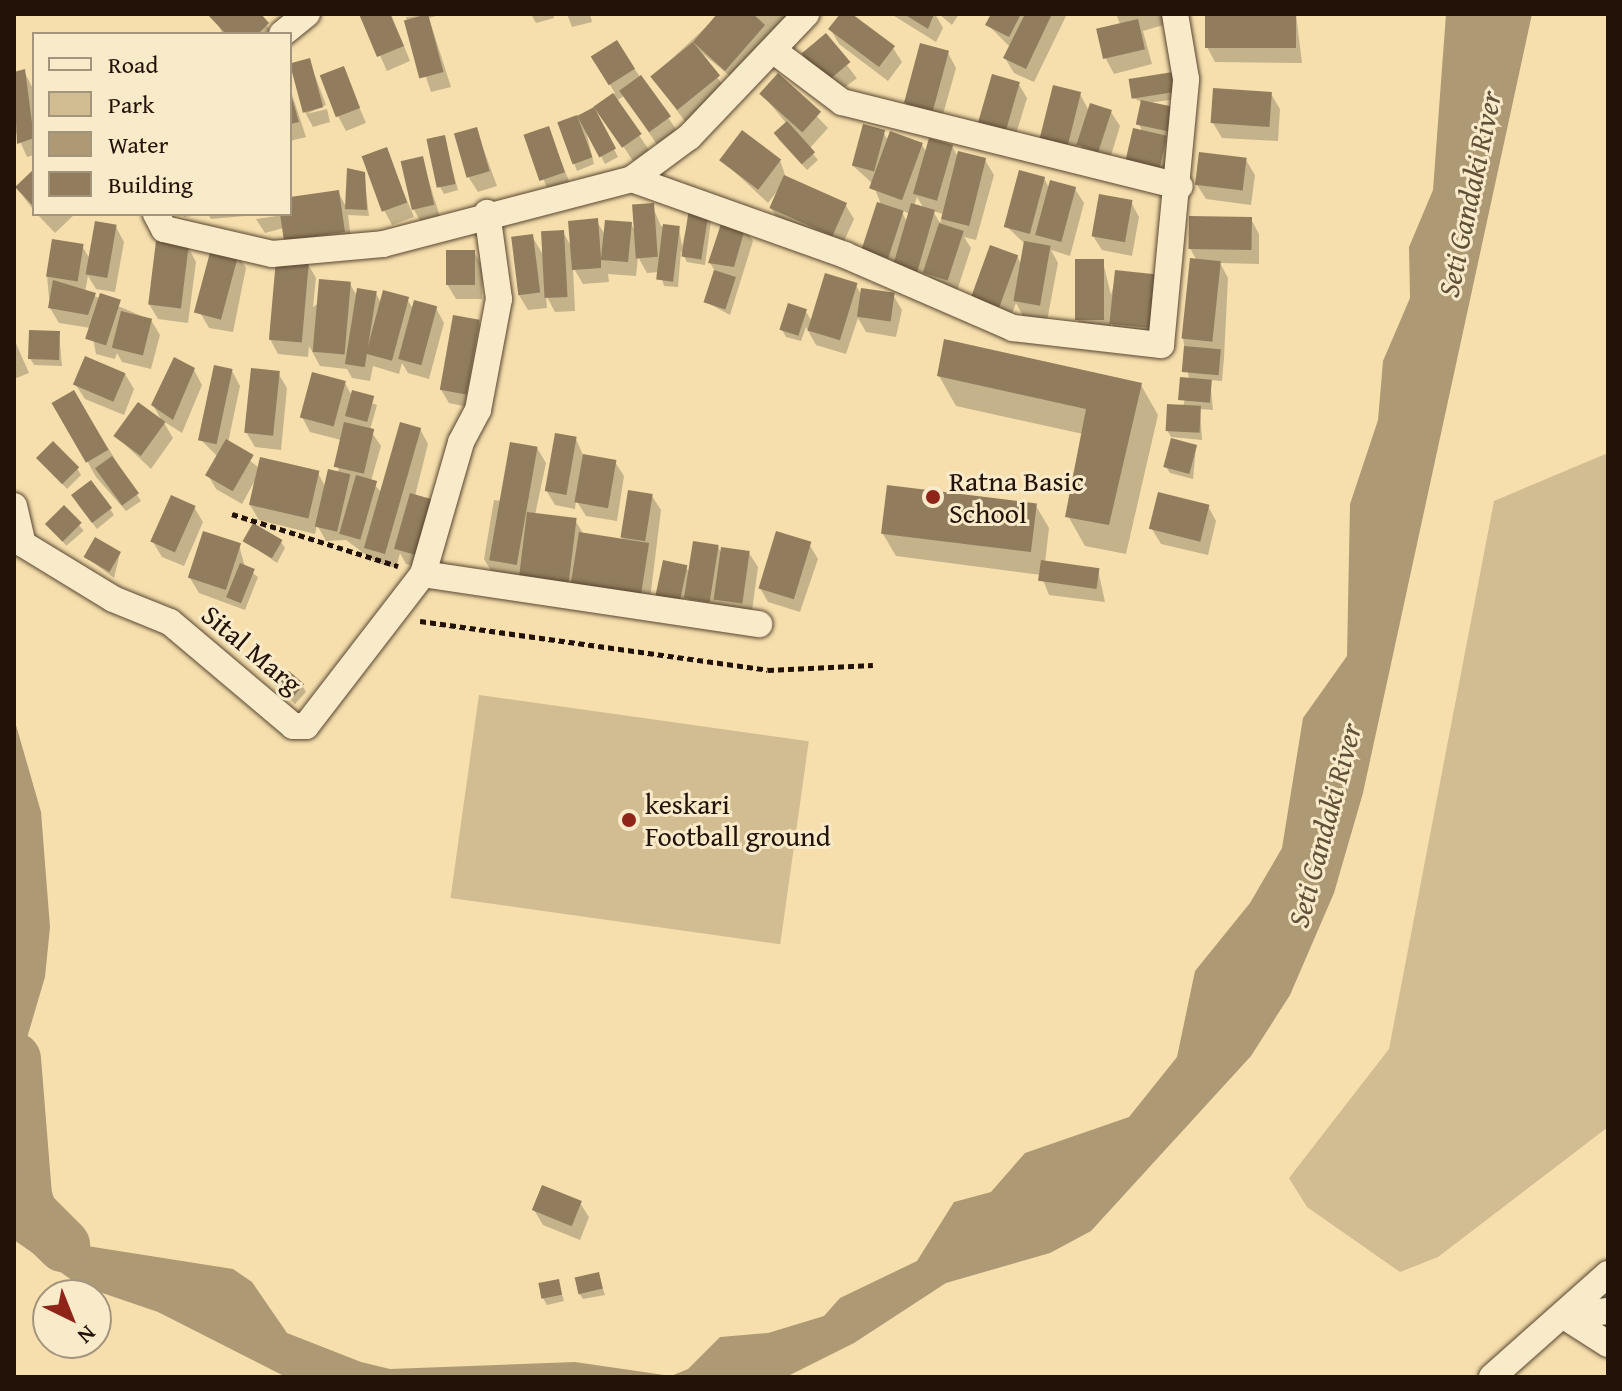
<!DOCTYPE html>
<style>
body{margin:0}
#map{position:relative;width:1622px;height:1391px;overflow:hidden;background:#f6dfad;font-family:"Gentium Book Plus",serif}
div>[style]{position:absolute}
[style*='--x']{left:calc(var(--x)*1px);top:calc(var(--y)*1px);width:calc(var(--w)*1px);rotate:calc(var(--a)*1deg)}
.green>*{inset:0;background:#d2bc91;transform-origin:0 0}
.water>*{inset:0;background:#ae9975}
.shadow>*{inset:0;background:#0003;transform-origin:0 0}
.river>*{height:54px;margin:-27px;padding:0 27px;transform-origin:27px;border-radius:27px;background:#ae9975}
.building>*{inset:0;background:#917d5d;transform-origin:0 0}
.path>*{height:5px;margin-top:-2.5px;transform-origin:0;background:repeating-linear-gradient(90deg,#231207 0 6px,transparent 0 10px)}
.roads{filter:drop-shadow(0 0 2px #584530) drop-shadow(0 0 2px #584530)}
.street>*{height:26px;margin:-13px;padding:0 13px;transform-origin:13px;border-radius:13px;background:#f9eaca}
.dots>*{width:22px;height:22px;translate:-50% -50%;box-sizing:border-box;border:4px solid #f9eaca;border-radius:50%}
span{translate:-50% -50%;white-space:nowrap;text-align:center;line-height:1.15;-webkit-text-stroke:6px #f9eaca;paint-order:stroke}
.poi-label{font-size:28px;color:#231207}
.left{translate:0 -50%;text-align:left}
.street-label{font-size:28px;color:#231207}
.water-label{font-size:30px;color:#624f38;font-style:italic}
.frame{position:absolute;inset:0;border:16px solid #231207;pointer-events:none}
.legend{position:absolute;left:32px;top:32px;width:260px;height:184px;box-sizing:border-box;background:#f9eaca;border:2px solid #a3947c;margin:0;padding:10px 14px;list-style:none;font-size:24px;color:#231207}
.legend li{display:flex;align-items:center;gap:16px;height:40px}
.legend b{width:40px;border:2px solid #a3947c}
.north{position:absolute;left:32px;top:1279px;width:80px;height:80px;box-sizing:border-box;background:#f9eaca;border:2px solid #a3947c;border-radius:50%;rotate:137deg;font-size:22px;font-weight:700;line-height:32px;text-align:center;color:#231207}
.north::after{content:'';display:block;margin:auto;width:28px;height:36px;background:#8f2418;clip-path:polygon(50% 0,100% 100%,50% 72%,0 100%)}
</style>
<div id="map">
<div class="green">
<div style="clip-path:polygon(1608px 453px,1608px 1127px,1438px 1257px,1400px 1272px,1307px 1207px,1289px 1178px,1389px 1049px,1494px 501px)"></div>
<div style="left:479px;top:695px;width:333px;height:205px;rotate:8deg"></div>
</div>
<div class="water">
<div style="clip-path:polygon(1446px 14px,1532px 14px,1363px 793px,1334px 893px,1290px 995px,1251px 1056px,1091px 1231px,1050px 1253px,946px 1283px,854px 1343px,786px 1377px,286px 1377px,158px 1312px,79px 1285px,14px 1240px,14px 1167px,44px 1215px,87px 1246px,233px 1269px,252px 1282px,287px 1333px,361px 1362px,390px 1369px,575px 1362px,671px 1376px,688px 1369px,720px 1337px,768px 1333px,824px 1316px,840px 1298px,917px 1261px,954px 1202px,991px 1192px,1025px 1153px,1129px 1117px,1177px 1057px,1195px 971px,1250px 903px,1282px 848px,1303px 718px,1347px 656px,1350px 504px,1378px 420px,1383px 361px,1410px 298px,1409px 247px,1433px 190px)"></div>
<div style="clip-path:polygon(14px 718px,41px 812px,50px 927px,45px 977px,14px 1082px)"></div>
</div>
<div class="shadow">
<div style="clip-path:polygon(212px 14px,258px 14px,273px 34px,223px 34px)"></div>
<div style="clip-path:polygon(361px 14px,391px 14px,410px 61px,387px 71px)"></div>
<div style="clip-path:polygon(442px 14px,429px 18px,451px 87px,431px 92px,406px 17px)"></div>
<div style="clip-path:polygon(531px 14px,553px 14px,554px 18px,536px 23px)"></div>
<div style="clip-path:polygon(567px 14px,590px 14px,592px 22px,572px 27px)"></div>
<div style="clip-path:polygon(720px 14px,790px 14px,750px 67px,743px 61px,730px 76px,697px 49px,727px 91px,687px 124px,652px 77px)"></div>
<div style="clip-path:polygon(843px 14px,893px 48px,902px 62px,888px 81px,839px 44px,831px 30px)"></div>
<div style="clip-path:polygon(891px 14px,935px 14px,943px 28px,936px 42px)"></div>
<div style="clip-path:polygon(939px 14px,959px 14px,952px 25px)"></div>
<div style="clip-path:polygon(993px 14px,1067px 14px,1034px 82px,1014px 73px,1005px 58px,1011px 48px,988px 25px)"></div>
<div style="clip-path:polygon(1116px 14px,1167px 14px,1170px 23px,1143px 31px,1152px 64px,1114px 74px,1106px 59px,1121px 26px)"></div>
<div style="clip-path:polygon(1207px 14px,1296px 14px,1302px 63px,1215px 62px,1207px 47px)"></div>
<div style="left:825px;top:36px;width:53px;height:27px;rotate:53deg"></div>
<div style="clip-path:polygon(616px 42px,678px 132px,658px 146px,624px 96px,616px 101px,649px 150px,633px 161px,597px 107px,615px 93px,593px 57px)"></div>
<div style="clip-path:polygon(948px 53px,956px 68px,940px 125px,914px 117px,905px 102px)"></div>
<div style="clip-path:polygon(309px 60px,326px 105px,306px 114px,305px 112px)"></div>
<div style="clip-path:polygon(343px 69px,366px 123px,346px 131px,338px 116px)"></div>
<div style="clip-path:polygon(24px 71px,34px 91px,34px 155px,27px 157px,14px 128px,14px 74px)"></div>
<div style="clip-path:polygon(1172px 74px,1178px 99px,1147px 103px,1173px 137px,1164px 135px,1174px 153px,1166px 187px,1139px 124px,1143px 103px,1132px 97px)"></div>
<div style="clip-path:polygon(778px 76px,828px 128px,809px 149px,818px 160px,807px 170px,779px 140px,776px 134px,787px 124px,762px 94px)"></div>
<div style="clip-path:polygon(1018px 83px,1027px 98px,1013px 144px,988px 137px,979px 122px)"></div>
<div style="clip-path:polygon(290px 88px,306px 137px,290px 141px)"></div>
<div style="clip-path:polygon(1080px 94px,1089px 111px,1111px 112px,1120px 126px,1108px 165px,1088px 159px,1079px 144px,1074px 161px,1050px 155px)"></div>
<div style="clip-path:polygon(1271px 94px,1280px 109px,1278px 141px,1222px 138px,1213px 123px)"></div>
<div style="clip-path:polygon(327px 109px,330px 122px,313px 127px,306px 114px)"></div>
<div style="clip-path:polygon(594px 109px,618px 157px,605px 164px,584px 123px,594px 164px,577px 171px,559px 123px)"></div>
<div style="clip-path:polygon(476px 129px,497px 186px,478px 192px,469px 178px)"></div>
<div style="left:548px;top:129px;width:63px;height:23px;rotate:68deg"></div>
<div style="clip-path:polygon(evenodd,883px 132px,889px 142px,922px 145px,927px 153px,952px 146px,958px 157px,985px 160px,994px 175px,976px 240px,964px 237px,971px 248px,956px 294px,934px 287px,927px 275px,924px 285px,862px 248px,880px 202px,873px 184px,852px 165px,883px 132px,917px 197px,924px 209px,914px 206px,917px 197px,883px 132px,901px 210px,910px 214px,907px 222px,901px 210px,883px 132px,933px 211px,943px 214px,940px 223px,933px 211px)"></div>
<div style="clip-path:polygon(444px 138px,458px 190px,444px 194px,440px 187px)"></div>
<div style="clip-path:polygon(386px 150px,414px 217px,392px 225px,384px 210px)"></div>
<div style="clip-path:polygon(422px 159px,441px 220px,422px 224px,413px 208px)"></div>
<div style="clip-path:polygon(722px 160px,780px 160px,786px 178px,845px 204px,854px 219px,840px 250px,780px 223px,771px 208px,778px 190px,768px 203px)"></div>
<div style="clip-path:polygon(1246px 160px,1255px 175px,1251px 205px,1206px 199px,1197px 185px)"></div>
<div style="clip-path:polygon(34px 172px,34px 211px,17px 188px)"></div>
<div style="clip-path:polygon(364px 174px,369px 216px,348px 215px,352px 247px,295px 255px,284px 228px,265px 233px,256px 219px,290px 214px,290px 199px,338px 192px,347px 208px)"></div>
<div style="clip-path:polygon(1044px 178px,1049px 188px,1075px 189px,1084px 203px,1070px 256px,1051px 250px,1058px 263px,1047px 321px,1023px 316px,1016px 303px,1010px 319px,984px 311px,976px 296px,1017px 256px,1021px 264px,1025px 244px,1006px 226px)"></div>
<div style="clip-path:polygon(1131px 202px,1139px 217px,1132px 256px,1102px 250px,1093px 236px)"></div>
<div style="clip-path:polygon(652px 205px,661px 226px,679px 228px,682px 246px,690px 212px,711px 221px,705px 265px,687px 262px,681px 251px,678px 287px,664px 286px,660px 272px,647px 273px,638px 257px,636px 276px,608px 274px,609px 282px,583px 284px,573px 267px,575px 311px,555px 312px,546px 295px,547px 308px,528px 310px,519px 295px,532px 236px,545px 258px,563px 232px,572px 248px,596px 220px,605px 235px,631px 224px,636px 233px)"></div>
<div style="clip-path:polygon(37px 214px,75px 214px,55px 233px)"></div>
<div style="clip-path:polygon(182px 214px,201px 214px,201px 215px,184px 217px)"></div>
<div style="clip-path:polygon(208px 214px,244px 214px,245px 216px,211px 219px)"></div>
<div style="clip-path:polygon(1251px 219px,1259px 234px,1259px 264px,1220px 263px,1228px 278px,1224px 358px,1222px 381px,1210px 380px,1213px 410px,1200px 409px,1202px 440px,1171px 437px,1167px 430px,1183px 407px,1189px 380px,1183px 338px,1197px 261px,1190px 248px)"></div>
<div style="clip-path:polygon(744px 226px,753px 241px,730px 315px,706px 302px,715px 271px,710px 263px)"></div>
<div style="clip-path:polygon(116px 227px,124px 242px,115px 292px,96px 289px,88px 276px,85px 292px,151px 320px,160px 335px,151px 369px,122px 362px,117px 353px,115px 359px,96px 354px,91px 328px,59px 323px,50px 308px,47px 276px,82px 246px,90px 259px)"></div>
<div style="clip-path:polygon(188px 247px,196px 262px,188px 323px,158px 319px,149px 304px)"></div>
<div style="clip-path:polygon(474px 252px,483px 267px,482px 299px,456px 299px,447px 284px)"></div>
<div style="clip-path:polygon(237px 253px,246px 268px,233px 332px,209px 328px,201px 314px)"></div>
<div style="clip-path:polygon(1103px 262px,1111px 295px,1117px 272px,1164px 343px,1120px 339px,1111px 323px,1111px 334px,1085px 334px,1077px 319px)"></div>
<div style="clip-path:polygon(308px 264px,316px 278px,313px 307px,350px 284px,357px 296px,376px 293px,381px 303px,407px 299px,413px 309px,436px 308px,444px 323px,429px 379px,408px 373px,402px 363px,399px 374px,373px 366px,370px 381px,352px 378px,347px 369px,320px 366px,309px 346px,308px 357px,278px 354px,270px 339px)"></div>
<div style="clip-path:polygon(856px 285px,862px 296px,893px 295px,902px 310px,896px 337px,866px 332px,858px 318px,846px 354px,816px 345px,806px 327px,801px 341px,786px 337px,782px 330px,805px 310px,811px 320px)"></div>
<div style="clip-path:polygon(479px 322px,487px 337px,473px 408px,449px 403px,440px 388px)"></div>
<div style="clip-path:polygon(59px 333px,62px 366px,34px 365px,30px 358px)"></div>
<div style="clip-path:polygon(14px 339px,29px 373px,14px 379px)"></div>
<div style="clip-path:polygon(194px 370px,202px 385px,182px 433px,163px 421px,173px 438px,151px 469px,116px 436px,163px 423px,153px 405px)"></div>
<div style="clip-path:polygon(232px 371px,240px 386px,228px 443px,259px 468px,318px 473px,326px 488px,338px 473px,341px 440px,310px 432px,302px 417px,345px 383px,352px 396px,377px 405px,370px 430px,381px 446px,371px 481px,383px 494px,420px 429px,428px 444px,415px 496px,431px 570px,406px 564px,400px 553px,396px 568px,377px 563px,346px 540px,326px 541px,317px 525px,315px 534px,259px 520px,250px 505px,254px 482px,242px 504px,216px 489px,208px 475px,218px 457px,201px 440px)"></div>
<div style="clip-path:polygon(278px 373px,287px 388px,281px 450px,255px 447px,246px 432px)"></div>
<div style="clip-path:polygon(125px 374px,134px 389px,124px 415px,85px 399px,76px 385px)"></div>
<div style="clip-path:polygon(939px 376px,1141px 385px,1158px 415px,1126px 554px,1085px 546px,1068px 516px,1083px 434px,956px 406px)"></div>
<div style="clip-path:polygon(74px 393px,141px 501px,126px 511px,96px 477px,55px 403px)"></div>
<div style="clip-path:polygon(576px 439px,584px 457px,615px 462px,624px 476px,617px 521px,586px 516px,576px 500px,575px 509px,555px 505px,546px 490px)"></div>
<div style="clip-path:polygon(1196px 447px,1193px 479px,1170px 473px,1166px 467px)"></div>
<div style="clip-path:polygon(537px 448px,546px 463px,535px 515px,575px 520px,584px 535px,622px 541px,630px 492px,652px 496px,661px 510px,649px 607px,493px 574px,484px 559px,494px 500px,501px 501px)"></div>
<div style="clip-path:polygon(39px 459px,77px 468px,81px 475px,67px 489px)"></div>
<div style="clip-path:polygon(77px 503px,110px 509px,114px 515px,97px 529px)"></div>
<div style="clip-path:polygon(1036px 506px,1049px 528px,1045px 563px,1098px 570px,1105px 602px,1049px 595px,1041px 575px,896px 556px,883px 534px)"></div>
<div style="clip-path:polygon(1208px 506px,1216px 521px,1208px 555px,1161px 544px,1152px 529px)"></div>
<div style="clip-path:polygon(194px 507px,203px 522px,184px 566px,162px 557px,153px 542px)"></div>
<div style="left:64px;top:508px;width:30px;height:23px;rotate:49deg"></div>
<div style="clip-path:polygon(245px 541px,281px 542px,285px 548px,277px 563px)"></div>
<div style="clip-path:polygon(809px 544px,818px 559px,800px 612px,768px 602px,760px 588px)"></div>
<div style="clip-path:polygon(239px 545px,245px 567px,258px 577px,245px 610px,199px 593px,190px 578px)"></div>
<div style="clip-path:polygon(718px 547px,722px 554px,749px 553px,758px 567px,751px 618px,695px 612px,685px 595px,683px 606px,661px 602px,686px 567px,690px 574px)"></div>
<div style="clip-path:polygon(120px 553px,114px 578px,86px 557px)"></div>
<div style="clip-path:polygon(302px 685px,306px 692px,295px 704px,278px 686px)"></div>
<div style="clip-path:polygon(580px 1203px,589px 1217px,580px 1240px,543px 1225px,534px 1210px)"></div>
<div style="clip-path:polygon(598px 1274px,605px 1295px,583px 1299px,579px 1293px)"></div>
<div style="clip-path:polygon(558px 1281px,564px 1301px,547px 1305px,543px 1298px)"></div>
</div>
<div class="river">
<div style="--x:14;--y:1059;--w:137;--a:85.4"></div>
<div style="--x:25;--y:1196;--w:17;--a:73"></div>
<div style="--x:30;--y:1212;--w:47;--a:45"></div>
</div>
<div class="building">
<div style="clip-path:polygon(207px 14px,261px 14px,269px 23px,258px 34px,226px 34px)"></div>
<div style="clip-path:polygon(359px 14px,390px 14px,404px 46px,377px 57px)"></div>
<div style="left:428px;top:14px;width:60px;height:25px;rotate:75deg"></div>
<div style="clip-path:polygon(717px 14px,753px 14px,765px 25px,725px 71px,693px 42px)"></div>
<div style="clip-path:polygon(840px 14px,852px 14px,895px 46px,879px 67px,828px 29px)"></div>
<div style="clip-path:polygon(904px 14px,934px 14px,928px 29px)"></div>
<div style="clip-path:polygon(991px 14px,1021px 14px,1009px 37px,985px 25px)"></div>
<div style="clip-path:polygon(1025px 14px,1052px 14px,1026px 69px,1003px 58px)"></div>
<div style="left:1205px;top:14px;width:91px;height:34px"></div>
<div style="left:1138px;top:19px;width:31px;height:43px;rotate:77deg"></div>
<div style="left:826px;top:33px;width:38px;height:32px;rotate:50deg"></div>
<div style="left:617px;top:40px;width:34px;height:31px;rotate:58deg"></div>
<div style="left:693px;top:42px;width:43px;height:55px;rotate:51deg"></div>
<div style="left:920px;top:43px;width:30px;height:62px;rotate:15deg"></div>
<div style="left:310px;top:58px;width:51px;height:21px;rotate:75deg"></div>
<div style="left:344px;top:66px;width:45px;height:26px;rotate:69deg"></div>
<div style="clip-path:polygon(25px 69px,34px 138px,17px 144px,14px 72px)"></div>
<div style="left:1173px;top:72px;width:20px;height:45px;rotate:81deg"></div>
<div style="left:778px;top:73px;width:58px;height:28px;rotate:42deg"></div>
<div style="left:992px;top:74px;width:29px;height:50px;rotate:16deg"></div>
<div style="left:641px;top:75px;width:51px;height:27px;rotate:54deg"></div>
<div style="left:1053px;top:85px;width:29px;height:57px;rotate:14deg"></div>
<div style="left:1213px;top:88px;width:59px;height:35px;rotate:4deg"></div>
<div style="clip-path:polygon(290px 91px,299px 122px,290px 124px)"></div>
<div style="left:613px;top:93px;width:50px;height:24px;rotate:55deg"></div>
<div style="left:1141px;top:100px;width:35px;height:25px;rotate:12deg"></div>
<div style="left:1090px;top:103px;width:23px;height:44px;rotate:18deg"></div>
<div style="left:594px;top:107px;width:47px;height:19px;rotate:62deg"></div>
<div style="left:577px;top:115px;width:45px;height:21px;rotate:70deg"></div>
<div style="left:787px;top:121px;width:42px;height:18px;rotate:48deg"></div>
<div style="left:863px;top:124px;width:23px;height:43px;rotate:15deg"></div>
<div style="left:549px;top:126px;width:49px;height:27px;rotate:71deg"></div>
<div style="left:477px;top:127px;width:46px;height:24px;rotate:74deg"></div>
<div style="left:1133px;top:128px;width:35px;height:39px;rotate:13deg"></div>
<div style="left:742px;top:130px;width:49px;height:38px;rotate:37deg"></div>
<div style="left:890px;top:131px;width:35px;height:61px;rotate:20deg"></div>
<div style="left:445px;top:135px;width:50px;height:19px;rotate:78deg"></div>
<div style="left:929px;top:138px;width:25px;height:58px;rotate:16deg"></div>
<div style="left:387px;top:147px;width:59px;height:27px;rotate:70deg"></div>
<div style="left:958px;top:151px;width:29px;height:70px;rotate:14deg"></div>
<div style="left:1199px;top:152px;width:48px;height:33px;rotate:7deg"></div>
<div style="left:423px;top:156px;width:50px;height:23px;rotate:77deg"></div>
<div style="clip-path:polygon(347px 168px,365px 172px,367px 210px,345px 209px)"></div>
<div style="clip-path:polygon(34px 169px,34px 207px,15px 187px)"></div>
<div style="left:1019px;top:170px;width:27px;height:59px;rotate:15deg"></div>
<div style="left:784px;top:175px;width:69px;height:36px;rotate:24deg"></div>
<div style="left:1050px;top:180px;width:27px;height:57px;rotate:15deg"></div>
<div style="clip-path:polygon(339px 190px,345px 232px,284px 241px,280px 214px,290px 214px,290px 197px)"></div>
<div style="left:1099px;top:194px;width:34px;height:43px;rotate:10deg"></div>
<div style="left:877px;top:202px;width:28px;height:50px;rotate:18deg"></div>
<div style="left:654px;top:203px;width:54px;height:22px;rotate:86deg"></div>
<div style="left:911px;top:203px;width:25px;height:64px;rotate:16deg"></div>
<div style="left:689px;top:209px;width:20px;height:48px;rotate:9deg"></div>
<div style="left:1189px;top:216px;width:63px;height:33px;rotate:1deg"></div>
<div style="clip-path:polygon(598px 218px,601px 258px,605px 220px,632px 222px,628px 262px,601px 260px,601px 268px,572px 270px,568px 221px)"></div>
<div style="clip-path:polygon(723px 218px,746px 225px,734px 267px,708px 263px)"></div>
<div style="left:95px;top:221px;width:22px;height:54px;rotate:10deg"></div>
<div style="left:939px;top:223px;width:26px;height:52px;rotate:18deg"></div>
<div style="left:663px;top:224px;width:17px;height:56px;rotate:7deg"></div>
<div style="left:564px;top:230px;width:67px;height:23px;rotate:87deg"></div>
<div style="left:533px;top:234px;width:59px;height:22px;rotate:83deg"></div>
<div style="left:52px;top:239px;width:32px;height:38px;rotate:9deg"></div>
<div style="left:156px;top:241px;width:33px;height:64px;rotate:7deg"></div>
<div style="left:1024px;top:241px;width:27px;height:61px;rotate:10deg"></div>
<div style="left:212px;top:245px;width:28px;height:70px;rotate:15deg"></div>
<div style="left:990px;top:245px;width:30px;height:55px;rotate:20deg"></div>
<div style="left:446px;top:250px;width:29px;height:35px"></div>
<div style="left:1190px;top:258px;width:31px;height:81px;rotate:6deg"></div>
<div style="left:276px;top:259px;width:33px;height:81px;rotate:5deg"></div>
<div style="left:1075px;top:259px;width:29px;height:61px"></div>
<div style="left:714px;top:270px;width:23px;height:34px;rotate:18deg"></div>
<div style="left:1115px;top:270px;width:47px;height:54px;rotate:6deg"></div>
<div style="left:825px;top:273px;width:34px;height:60px;rotate:17deg"></div>
<div style="left:319px;top:279px;width:32px;height:73px;rotate:5deg"></div>
<div style="clip-path:polygon(53px 280px,96px 293px,88px 315px,48px 308px)"></div>
<div style="left:357px;top:288px;width:20px;height:77px;rotate:9deg"></div>
<div style="left:861px;top:288px;width:34px;height:29px;rotate:8deg"></div>
<div style="left:383px;top:290px;width:27px;height:66px;rotate:15deg"></div>
<div style="left:100px;top:293px;width:22px;height:48px;rotate:18deg"></div>
<div style="left:414px;top:300px;width:24px;height:61px;rotate:15deg"></div>
<div style="left:788px;top:303px;width:20px;height:28px;rotate:18deg"></div>
<div style="left:121px;top:311px;width:32px;height:38px;rotate:14deg"></div>
<div style="left:453px;top:315px;width:27px;height:76px;rotate:10deg"></div>
<div style="left:29px;top:330px;width:31px;height:29px;rotate:2deg"></div>
<div style="clip-path:polygon(944px 339px,1142px 383px,1109px 525px,1065px 517px,1086px 409px,937px 376px)"></div>
<div style="left:1184px;top:346px;width:37px;height:26px;rotate:5deg"></div>
<div style="left:85px;top:356px;width:44px;height:31px;rotate:23deg"></div>
<div style="clip-path:polygon(174px 357px,195px 368px,173px 420px,151px 405px)"></div>
<div style="left:214px;top:365px;width:19px;height:77px;rotate:12deg"></div>
<div style="left:251px;top:368px;width:29px;height:65px;rotate:6deg"></div>
<div style="left:312px;top:372px;width:35px;height:47px;rotate:15deg"></div>
<div style="left:1180px;top:377px;width:32px;height:23px;rotate:5deg"></div>
<div style="left:74px;top:390px;width:69px;height:26px;rotate:60deg"></div>
<div style="left:352px;top:390px;width:23px;height:27px;rotate:15deg"></div>
<div style="left:138px;top:402px;width:34px;height:42px;rotate:36deg"></div>
<div style="left:1167px;top:404px;width:34px;height:27px;rotate:3deg"></div>
<div style="left:344px;top:422px;width:31px;height:46px;rotate:13deg"></div>
<div style="left:400px;top:422px;width:22px;height:131px;rotate:16deg"></div>
<div style="left:555px;top:433px;width:22px;height:59px;rotate:10deg"></div>
<div style="left:1171px;top:438px;width:27px;height:30px;rotate:15deg"></div>
<div style="left:226px;top:439px;width:32px;height:42px;rotate:30deg"></div>
<div style="left:53px;top:441px;width:37px;height:24px;rotate:45deg"></div>
<div style="left:510px;top:442px;width:28px;height:120px;rotate:10deg"></div>
<div style="left:583px;top:454px;width:34px;height:49px;rotate:10deg"></div>
<div style="left:112px;top:456px;width:46px;height:21px;rotate:54deg"></div>
<div style="left:260px;top:457px;width:61px;height:49px;rotate:13deg"></div>
<div style="left:328px;top:469px;width:23px;height:59px;rotate:13deg"></div>
<div style="left:356px;top:475px;width:22px;height:61px;rotate:16deg"></div>
<div style="left:91px;top:480px;width:35px;height:25px;rotate:53deg"></div>
<div style="left:887px;top:485px;width:151px;height:49px;rotate:7deg"></div>
<div style="left:628px;top:490px;width:25px;height:48px;rotate:9deg"></div>
<div style="left:1158px;top:492px;width:53px;height:38px;rotate:14deg"></div>
<div style="left:410px;top:493px;width:29px;height:58px;rotate:16deg"></div>
<div style="left:171px;top:495px;width:27px;height:51px;rotate:24deg"></div>
<div style="left:64px;top:505px;width:25px;height:27px;rotate:45deg"></div>
<div style="left:527px;top:512px;width:50px;height:67px;rotate:7deg"></div>
<div style="left:253px;top:523px;width:34px;height:21px;rotate:30deg"></div>
<div style="left:203px;top:531px;width:40px;height:49px;rotate:18deg"></div>
<div style="left:776px;top:531px;width:37px;height:60px;rotate:17deg"></div>
<div style="left:579px;top:532px;width:71px;height:52px;rotate:9deg"></div>
<div style="left:95px;top:537px;width:30px;height:23px;rotate:30deg"></div>
<div style="left:693px;top:541px;width:26px;height:58px;rotate:9deg"></div>
<div style="left:721px;top:547px;width:29px;height:53px;rotate:8deg"></div>
<div style="left:663px;top:560px;width:25px;height:37px;rotate:12deg"></div>
<div style="left:1041px;top:560px;width:59px;height:21px;rotate:8deg"></div>
<div style="left:240px;top:563px;width:16px;height:37px;rotate:22deg"></div>
<div style="left:289px;top:671px;width:20px;height:20px;rotate:41deg"></div>
<div style="left:542px;top:1185px;width:43px;height:27px;rotate:22deg"></div>
<div style="left:599px;top:1272px;width:17px;height:25px;rotate:77deg"></div>
<div style="left:559px;top:1279px;width:16px;height:21px;rotate:79deg"></div>
</div>
<div class="path">
<div style="--x:232;--y:514;--w:174;--a:17.4"></div>
<div style="--x:420;--y:621;--w:351;--a:8"></div>
<div style="--x:768;--y:670;--w:105;--a:-2.7"></div>
</div>
<div class="roads">
<div class="street">
<div style="--x:282;--y:34;--w:32;--a:-39"></div>
<div style="--x:774;--y:51;--w:85;--a:36.9"></div>
<div style="--x:842;--y:102;--w:348;--a:14"></div>
<div style="--x:632;--y:179;--w:226;--a:19.6"></div>
<div style="--x:845;--y:255;--w:183;--a:23.5"></div>
<div style="--x:1013;--y:328;--w:149;--a:6.6"></div>
<div style="--x:1161;--y:345;--w:267;--a:-84.6"></div>
<div style="--x:1186;--y:79;--w:66;--a:-99.6"></div>
<div style="--x:156;--y:214;--w:17;--a:62"></div>
<div style="--x:164;--y:229;--w:111;--a:13"></div>
<div style="--x:272;--y:254;--w:111;--a:-5.1"></div>
<div style="--x:383;--y:244;--w:257;--a:-14.6"></div>
<div style="--x:632;--y:179;--w:71;--a:-36.4"></div>
<div style="--x:689;--y:137;--w:170;--a:-46.4"></div>
<div style="--x:14;--y:506;--w:39;--a:77"></div>
<div style="--x:23;--y:544;--w:105;--a:31.4"></div>
<div style="--x:113;--y:599;--w:61;--a:22"></div>
<div style="--x:170;--y:622;--w:161;--a:40.2"></div>
<div style="--x:293;--y:726;--w:13;--a:0"></div>
<div style="--x:306;--y:726;--w:192;--a:-52.4"></div>
<div style="--x:423;--y:574;--w:137;--a:-73.9"></div>
<div style="--x:461;--y:442;--w:36;--a:-62"></div>
<div style="--x:478;--y:410;--w:113;--a:-79.3"></div>
<div style="--x:499;--y:299;--w:87;--a:-97.9"></div>
<div style="--x:423;--y:574;--w:340;--a:8.5"></div>
<div style="--x:1564;--y:1316;--w:52;--a:32.5"></div>
<div style="--x:1564;--y:1316;--w:44;--a:-6.5"></div>
<div style="--x:1492;--y:1377;--w:155;--a:-41.6"></div>
</div>
</div>
<div class="dots">
<div style="left:933px;top:497px;background:#8f2418"></div>
<div style="left:629px;top:820px;background:#8f2418"></div>
</div>
<div class="poi-label">
<span class="left" style="left:949px;top:497px">Ratna Basic<br>School</span>
<span class="left" style="left:645px;top:820px">keskari<br>Football ground</span>
</div>
<div class="street-label">
<span style="left:252px;top:649px;rotate:40deg">Sital Marg</span>
</div>
<div class="water-label">
<span style="left:1469px;top:194px;rotate:-78deg">Seti Gandaki River</span>
<span style="left:1324px;top:825px;rotate:-75deg">Seti Gandaki River</span>
</div>
<div class="frame"></div>
<ul class="legend">
<li><b style="height:10px;background:#f9eaca"></b>Road</li>
<li><b style="height:22px;background:#d2bc91"></b>Park</li>
<li><b style="height:22px;background:#ae9975"></b>Water</li>
<li><b style="height:22px;background:#917d5d"></b>Building</li>
</ul>
<div class="north">N</div>
</div>
